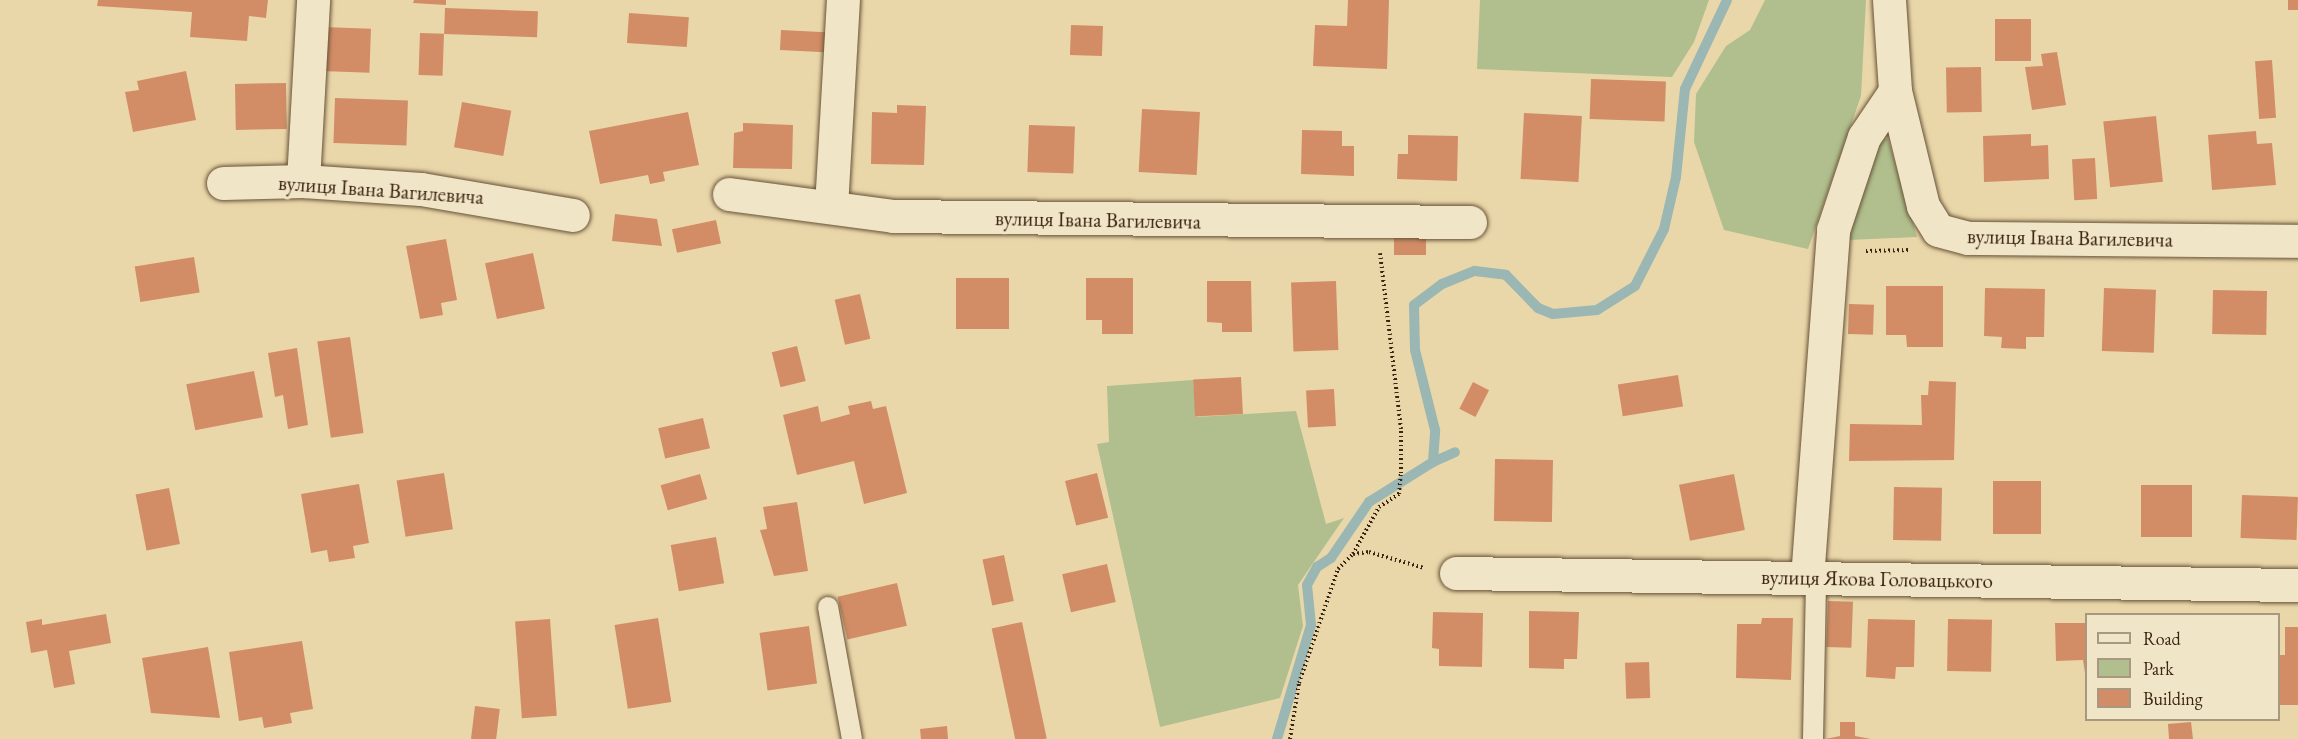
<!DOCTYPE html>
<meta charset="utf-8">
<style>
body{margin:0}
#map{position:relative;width:2298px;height:739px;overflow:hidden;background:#ead7a9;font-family:"EB Garamond",serif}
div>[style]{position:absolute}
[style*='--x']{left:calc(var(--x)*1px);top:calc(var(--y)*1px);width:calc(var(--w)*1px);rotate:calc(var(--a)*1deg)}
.green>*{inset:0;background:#b0bf8d}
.stream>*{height:10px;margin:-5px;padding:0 5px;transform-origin:5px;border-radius:5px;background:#9bb7b3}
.building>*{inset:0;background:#d28d66;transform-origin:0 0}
.path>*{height:4px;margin-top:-2px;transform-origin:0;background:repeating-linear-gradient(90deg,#3b2512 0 1.5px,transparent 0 4.5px)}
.roads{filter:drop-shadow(0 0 2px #675238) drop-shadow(0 0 2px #675238)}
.lane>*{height:20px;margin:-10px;padding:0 10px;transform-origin:10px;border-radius:10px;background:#f1e5c7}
.street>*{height:33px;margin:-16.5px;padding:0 16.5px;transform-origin:16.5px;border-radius:16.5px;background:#f1e5c7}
span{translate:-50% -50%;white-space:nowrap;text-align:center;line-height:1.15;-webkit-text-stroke:6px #f1e5c7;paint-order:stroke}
.street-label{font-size:21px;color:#3b2512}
.legend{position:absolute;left:2085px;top:613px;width:195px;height:108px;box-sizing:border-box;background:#f1e5c7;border:2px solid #a8987f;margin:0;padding:8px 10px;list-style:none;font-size:18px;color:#3b2512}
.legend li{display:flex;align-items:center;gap:12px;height:30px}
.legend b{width:30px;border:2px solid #a8987f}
</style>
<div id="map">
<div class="green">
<div style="clip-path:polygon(1480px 0,1709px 0,1694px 42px,1672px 77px,1477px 69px)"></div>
<div style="clip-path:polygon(1765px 0,1866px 0,1861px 96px,1808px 249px,1724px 230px,1694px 142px,1696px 94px,1726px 46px,1750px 30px)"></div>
<div style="clip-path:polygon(1879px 138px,1888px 139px,1917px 237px,1848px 240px)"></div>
<div style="clip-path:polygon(1193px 380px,1196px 417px,1296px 411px,1326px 524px,1344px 518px,1298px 585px,1303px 626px,1280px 698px,1160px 727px,1097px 444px,1109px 442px,1107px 386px)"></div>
</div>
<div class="stream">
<div style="--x:1433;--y:462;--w:24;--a:-24"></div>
<div style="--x:1277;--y:739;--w:119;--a:-73.4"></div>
<div style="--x:1311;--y:625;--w:40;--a:-95.7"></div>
<div style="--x:1307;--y:585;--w:21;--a:-61"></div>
<div style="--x:1317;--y:567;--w:17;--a:-33"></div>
<div style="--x:1331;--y:558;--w:68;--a:-55.8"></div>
<div style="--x:1369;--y:502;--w:75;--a:-32"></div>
<div style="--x:1433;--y:462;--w:32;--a:-86"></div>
<div style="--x:1435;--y:430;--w:82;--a:-104"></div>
<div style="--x:1415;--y:350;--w:45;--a:-91.3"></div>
<div style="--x:1414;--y:305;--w:35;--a:-37"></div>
<div style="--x:1442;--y:284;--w:35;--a:-22"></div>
<div style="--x:1475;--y:271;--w:31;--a:7"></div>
<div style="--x:1506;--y:275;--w:46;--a:45.9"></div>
<div style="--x:1538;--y:308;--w:16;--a:22"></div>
<div style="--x:1553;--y:314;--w:44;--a:-5.2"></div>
<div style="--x:1597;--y:310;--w:45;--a:-32.3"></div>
<div style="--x:1635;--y:286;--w:64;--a:-63"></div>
<div style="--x:1664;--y:229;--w:53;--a:-77"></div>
<div style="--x:1676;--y:177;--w:88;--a:-84.2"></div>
<div style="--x:1685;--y:89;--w:98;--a:-64.7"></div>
</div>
<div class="building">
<div style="clip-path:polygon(98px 0,268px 0,266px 18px,249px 16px,247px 41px,190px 37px,192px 12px,97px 6px)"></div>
<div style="clip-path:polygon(414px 0,446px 0,446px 5px,413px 3px)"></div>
<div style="clip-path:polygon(1348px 0,1389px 0,1387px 69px,1313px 66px,1315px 25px,1347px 26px)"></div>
<div style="left:2288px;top:0;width:10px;height:10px"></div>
<div style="left:445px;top:8px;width:93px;height:26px;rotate:2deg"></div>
<div style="left:629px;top:13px;width:60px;height:30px;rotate:4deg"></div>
<div style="left:1995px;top:19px;width:36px;height:42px"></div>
<div style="left:1071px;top:25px;width:32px;height:30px;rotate:2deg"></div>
<div style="left:323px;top:27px;width:48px;height:44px;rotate:2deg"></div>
<div style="left:781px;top:30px;width:45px;height:20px;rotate:3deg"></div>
<div style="left:420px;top:33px;width:24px;height:42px;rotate:2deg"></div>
<div style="clip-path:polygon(2057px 52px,2066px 105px,2032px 110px,2025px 67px,2043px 66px,2041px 54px)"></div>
<div style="left:2272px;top:60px;width:58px;height:17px;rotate:86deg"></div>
<div style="left:1981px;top:67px;width:45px;height:35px;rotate:89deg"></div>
<div style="clip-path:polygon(186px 71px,196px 120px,133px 132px,125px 92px,139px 90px,137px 81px)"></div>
<div style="left:1591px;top:79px;width:75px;height:40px;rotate:2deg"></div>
<div style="left:286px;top:83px;width:46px;height:51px;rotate:89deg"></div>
<div style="left:335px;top:98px;width:73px;height:45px;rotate:2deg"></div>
<div style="left:462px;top:102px;width:50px;height:46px;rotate:10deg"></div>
<div style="clip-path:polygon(897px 105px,926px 106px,924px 165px,871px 164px,872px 112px,897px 113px)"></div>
<div style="left:1142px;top:109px;width:58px;height:63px;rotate:3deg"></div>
<div style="clip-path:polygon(688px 112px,699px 165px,663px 172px,665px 181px,650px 184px,648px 175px,600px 184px,589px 131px)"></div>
<div style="left:1524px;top:113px;width:58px;height:66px;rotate:3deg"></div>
<div style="left:2156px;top:116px;width:66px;height:53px;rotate:84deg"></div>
<div style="clip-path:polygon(743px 123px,793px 125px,792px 169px,733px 168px,734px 133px,743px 131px)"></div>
<div style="left:1029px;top:125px;width:46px;height:47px;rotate:2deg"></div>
<div style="clip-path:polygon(1302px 130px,1342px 131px,1342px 146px,1354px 146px,1354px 176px,1301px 174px)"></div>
<div style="clip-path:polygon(2256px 131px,2257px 144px,2272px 143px,2276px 185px,2212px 190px,2208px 135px)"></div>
<div style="clip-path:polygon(2031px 134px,2031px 146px,2048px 145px,2049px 179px,1984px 182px,1983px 136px)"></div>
<div style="clip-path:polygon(1408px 135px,1458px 136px,1457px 181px,1397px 179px,1398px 154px,1408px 154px)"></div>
<div style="left:2095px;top:158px;width:41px;height:23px;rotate:87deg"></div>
<div style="clip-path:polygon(615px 214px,657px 219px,662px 246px,612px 241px)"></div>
<div style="left:716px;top:220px;width:24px;height:45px;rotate:78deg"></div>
<div style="left:1394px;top:236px;width:32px;height:19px"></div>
<div style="clip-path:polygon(446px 239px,457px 300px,441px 303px,443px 315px,420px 319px,406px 246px)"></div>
<div style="left:533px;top:253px;width:57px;height:49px;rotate:78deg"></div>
<div style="left:194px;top:257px;width:36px;height:60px;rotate:81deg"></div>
<div style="left:956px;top:278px;width:53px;height:51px"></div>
<div style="clip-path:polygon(1086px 278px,1133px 278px,1133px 334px,1102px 334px,1102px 320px,1086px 320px)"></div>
<div style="clip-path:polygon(1207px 281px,1251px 281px,1252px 332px,1222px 332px,1222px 323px,1207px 322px)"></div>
<div style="left:1336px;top:281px;width:69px;height:45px;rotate:88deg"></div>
<div style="clip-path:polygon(1886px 286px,1943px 286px,1943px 347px,1907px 347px,1906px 335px,1886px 335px)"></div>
<div style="clip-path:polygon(1985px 288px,2045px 289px,2044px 337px,2026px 337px,2026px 349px,2001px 348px,2002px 337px,1984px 336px)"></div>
<div style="left:2104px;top:288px;width:52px;height:63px;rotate:2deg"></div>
<div style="left:2213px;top:290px;width:54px;height:44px;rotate:1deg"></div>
<div style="left:860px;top:294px;width:46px;height:26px;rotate:77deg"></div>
<div style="left:1849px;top:304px;width:25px;height:30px;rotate:2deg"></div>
<div style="left:350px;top:337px;width:97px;height:33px;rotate:82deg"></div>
<div style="left:797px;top:346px;width:36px;height:26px;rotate:76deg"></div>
<div style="clip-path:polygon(297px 348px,308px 425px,288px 429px,283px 395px,275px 397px,268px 353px)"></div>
<div style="left:254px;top:371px;width:47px;height:69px;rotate:79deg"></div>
<div style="left:1678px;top:375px;width:32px;height:61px;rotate:81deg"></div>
<div style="left:1241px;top:377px;width:37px;height:48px;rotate:87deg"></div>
<div style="clip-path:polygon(1929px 381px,1956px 382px,1954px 460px,1849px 461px,1850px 424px,1922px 425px,1921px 395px,1928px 395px)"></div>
<div style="left:1473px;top:382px;width:18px;height:30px;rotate:27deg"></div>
<div style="left:1334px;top:389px;width:37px;height:28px;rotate:87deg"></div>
<div style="clip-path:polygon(871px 401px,873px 409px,886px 406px,907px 493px,864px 504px,854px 461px,797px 475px,783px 415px,818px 406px,821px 422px,850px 414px,848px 406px)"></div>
<div style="left:703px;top:418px;width:31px;height:46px;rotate:77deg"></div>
<div style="left:1495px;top:459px;width:58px;height:62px;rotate:1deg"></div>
<div style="left:444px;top:473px;width:57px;height:48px;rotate:81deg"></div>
<div style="left:1097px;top:473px;width:46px;height:33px;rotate:76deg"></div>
<div style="left:700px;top:474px;width:26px;height:41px;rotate:74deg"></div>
<div style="left:1734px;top:474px;width:57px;height:56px;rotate:79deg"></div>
<div style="left:2041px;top:481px;width:53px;height:48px;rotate:90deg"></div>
<div style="clip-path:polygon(359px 484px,369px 543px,353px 546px,355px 558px,329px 562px,327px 550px,311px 553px,301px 494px)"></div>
<div style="left:2141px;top:485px;width:51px;height:52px"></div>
<div style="left:1894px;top:487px;width:48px;height:53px;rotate:1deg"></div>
<div style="left:169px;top:488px;width:57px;height:34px;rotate:79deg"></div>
<div style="left:2242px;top:495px;width:56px;height:43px;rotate:2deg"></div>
<div style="clip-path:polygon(797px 502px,808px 571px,774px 576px,760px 530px,767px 529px,763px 507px)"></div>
<div style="left:716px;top:537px;width:47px;height:46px;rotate:80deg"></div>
<div style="left:1004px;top:555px;width:47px;height:22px;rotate:78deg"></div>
<div style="left:1107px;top:564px;width:39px;height:46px;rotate:77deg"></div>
<div style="left:897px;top:583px;width:44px;height:61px;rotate:77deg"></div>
<div style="left:1828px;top:601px;width:25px;height:46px;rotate:2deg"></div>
<div style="clip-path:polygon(1529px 611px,1579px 612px,1577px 659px,1564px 659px,1564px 669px,1529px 668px)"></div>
<div style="clip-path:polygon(1433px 612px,1483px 613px,1482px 667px,1439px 666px,1439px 649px,1432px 648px)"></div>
<div style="clip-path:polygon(106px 614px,111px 643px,69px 651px,75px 684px,54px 688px,47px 650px,31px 653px,26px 622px,42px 619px,42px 625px)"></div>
<div style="left:658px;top:618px;width:85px;height:44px;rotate:81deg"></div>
<div style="clip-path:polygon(1762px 618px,1793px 618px,1791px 680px,1736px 678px,1737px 624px,1761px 624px)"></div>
<div style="left:550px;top:619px;width:97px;height:35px;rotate:86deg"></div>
<div style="clip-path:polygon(1868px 619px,1915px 620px,1914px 667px,1896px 667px,1895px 679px,1866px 677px)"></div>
<div style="left:1948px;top:619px;width:44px;height:52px;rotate:1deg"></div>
<div style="left:1022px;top:622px;width:119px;height:31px;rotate:78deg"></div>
<div style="clip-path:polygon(2055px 623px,2086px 623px,2086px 679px,2083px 660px,2056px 661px)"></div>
<div style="left:809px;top:626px;width:58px;height:50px;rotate:82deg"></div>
<div style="clip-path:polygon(2285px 627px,2298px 627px,2298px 705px,2278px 705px,2278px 655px,2285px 655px)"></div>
<div style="clip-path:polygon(302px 641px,313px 709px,290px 713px,292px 723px,264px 728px,262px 717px,239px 721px,229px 652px)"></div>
<div style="clip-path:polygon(208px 647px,220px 718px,151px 713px,142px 658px)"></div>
<div style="left:1649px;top:662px;width:36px;height:24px;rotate:88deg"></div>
<div style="left:475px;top:706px;width:25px;height:33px;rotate:7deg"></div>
<div style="clip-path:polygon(1840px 722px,1855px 722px,1855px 736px,1871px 739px,1825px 739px,1840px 736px)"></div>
<div style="clip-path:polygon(2191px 722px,2193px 739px,2169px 739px,2168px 724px)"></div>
<div style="clip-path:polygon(947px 726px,948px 739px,921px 739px,920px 729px)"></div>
</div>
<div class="path">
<div style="--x:1866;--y:251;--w:43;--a:-1.3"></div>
<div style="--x:1353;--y:554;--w:54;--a:-61"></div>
<div style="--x:1379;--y:507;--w:24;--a:-33"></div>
<div style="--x:1399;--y:494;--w:21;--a:-85"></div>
<div style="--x:1401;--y:473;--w:44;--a:-90"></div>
<div style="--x:1401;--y:429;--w:177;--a:-96.8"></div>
<div style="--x:1290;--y:739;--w:57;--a:-80.9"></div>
<div style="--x:1299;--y:683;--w:120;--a:-71.1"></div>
<div style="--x:1338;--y:569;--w:21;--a:-45"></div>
<div style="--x:1353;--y:554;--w:16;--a:-7"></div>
<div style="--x:1369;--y:552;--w:57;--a:16.2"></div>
</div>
<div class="roads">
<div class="lane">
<div style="--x:828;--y:607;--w:134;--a:79.7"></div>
<div style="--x:1813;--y:739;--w:161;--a:-88.9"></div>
</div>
<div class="street">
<div style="--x:1889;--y:0;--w:91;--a:86.2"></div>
<div style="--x:1895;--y:91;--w:118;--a:76.3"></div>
<div style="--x:1923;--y:206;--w:28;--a:58"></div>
<div style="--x:1938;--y:230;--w:31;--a:15"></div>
<div style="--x:1968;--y:238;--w:330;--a:0.5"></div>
<div style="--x:303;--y:181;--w:181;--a:-86.8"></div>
<div style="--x:223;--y:183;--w:80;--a:-1.4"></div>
<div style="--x:303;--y:181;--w:118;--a:3.9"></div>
<div style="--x:421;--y:189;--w:154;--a:9.7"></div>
<div style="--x:729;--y:194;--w:165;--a:7.6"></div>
<div style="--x:893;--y:216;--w:577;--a:0.6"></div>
<div style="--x:831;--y:207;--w:207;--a:-86.7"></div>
<div style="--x:1456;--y:573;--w:842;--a:0.82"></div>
<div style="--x:1807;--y:578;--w:349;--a:-85.7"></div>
<div style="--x:1833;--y:230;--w:98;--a:-71.6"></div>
<div style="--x:1864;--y:137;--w:55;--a:-56"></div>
</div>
</div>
<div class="street-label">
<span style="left:381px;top:190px;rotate:4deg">вулиця Івана Вагилевича</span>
<span style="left:1098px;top:220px;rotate:1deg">вулиця Івана Вагилевича</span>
<span style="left:2070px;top:238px;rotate:1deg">вулиця Івана Вагилевича</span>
<span style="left:1877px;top:579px;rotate:1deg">вулиця Якова Головацького</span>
</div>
<ul class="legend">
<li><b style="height:8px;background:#f1e5c7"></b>Road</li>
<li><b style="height:16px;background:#b0bf8d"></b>Park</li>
<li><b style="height:16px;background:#d28d66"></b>Building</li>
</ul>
</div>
